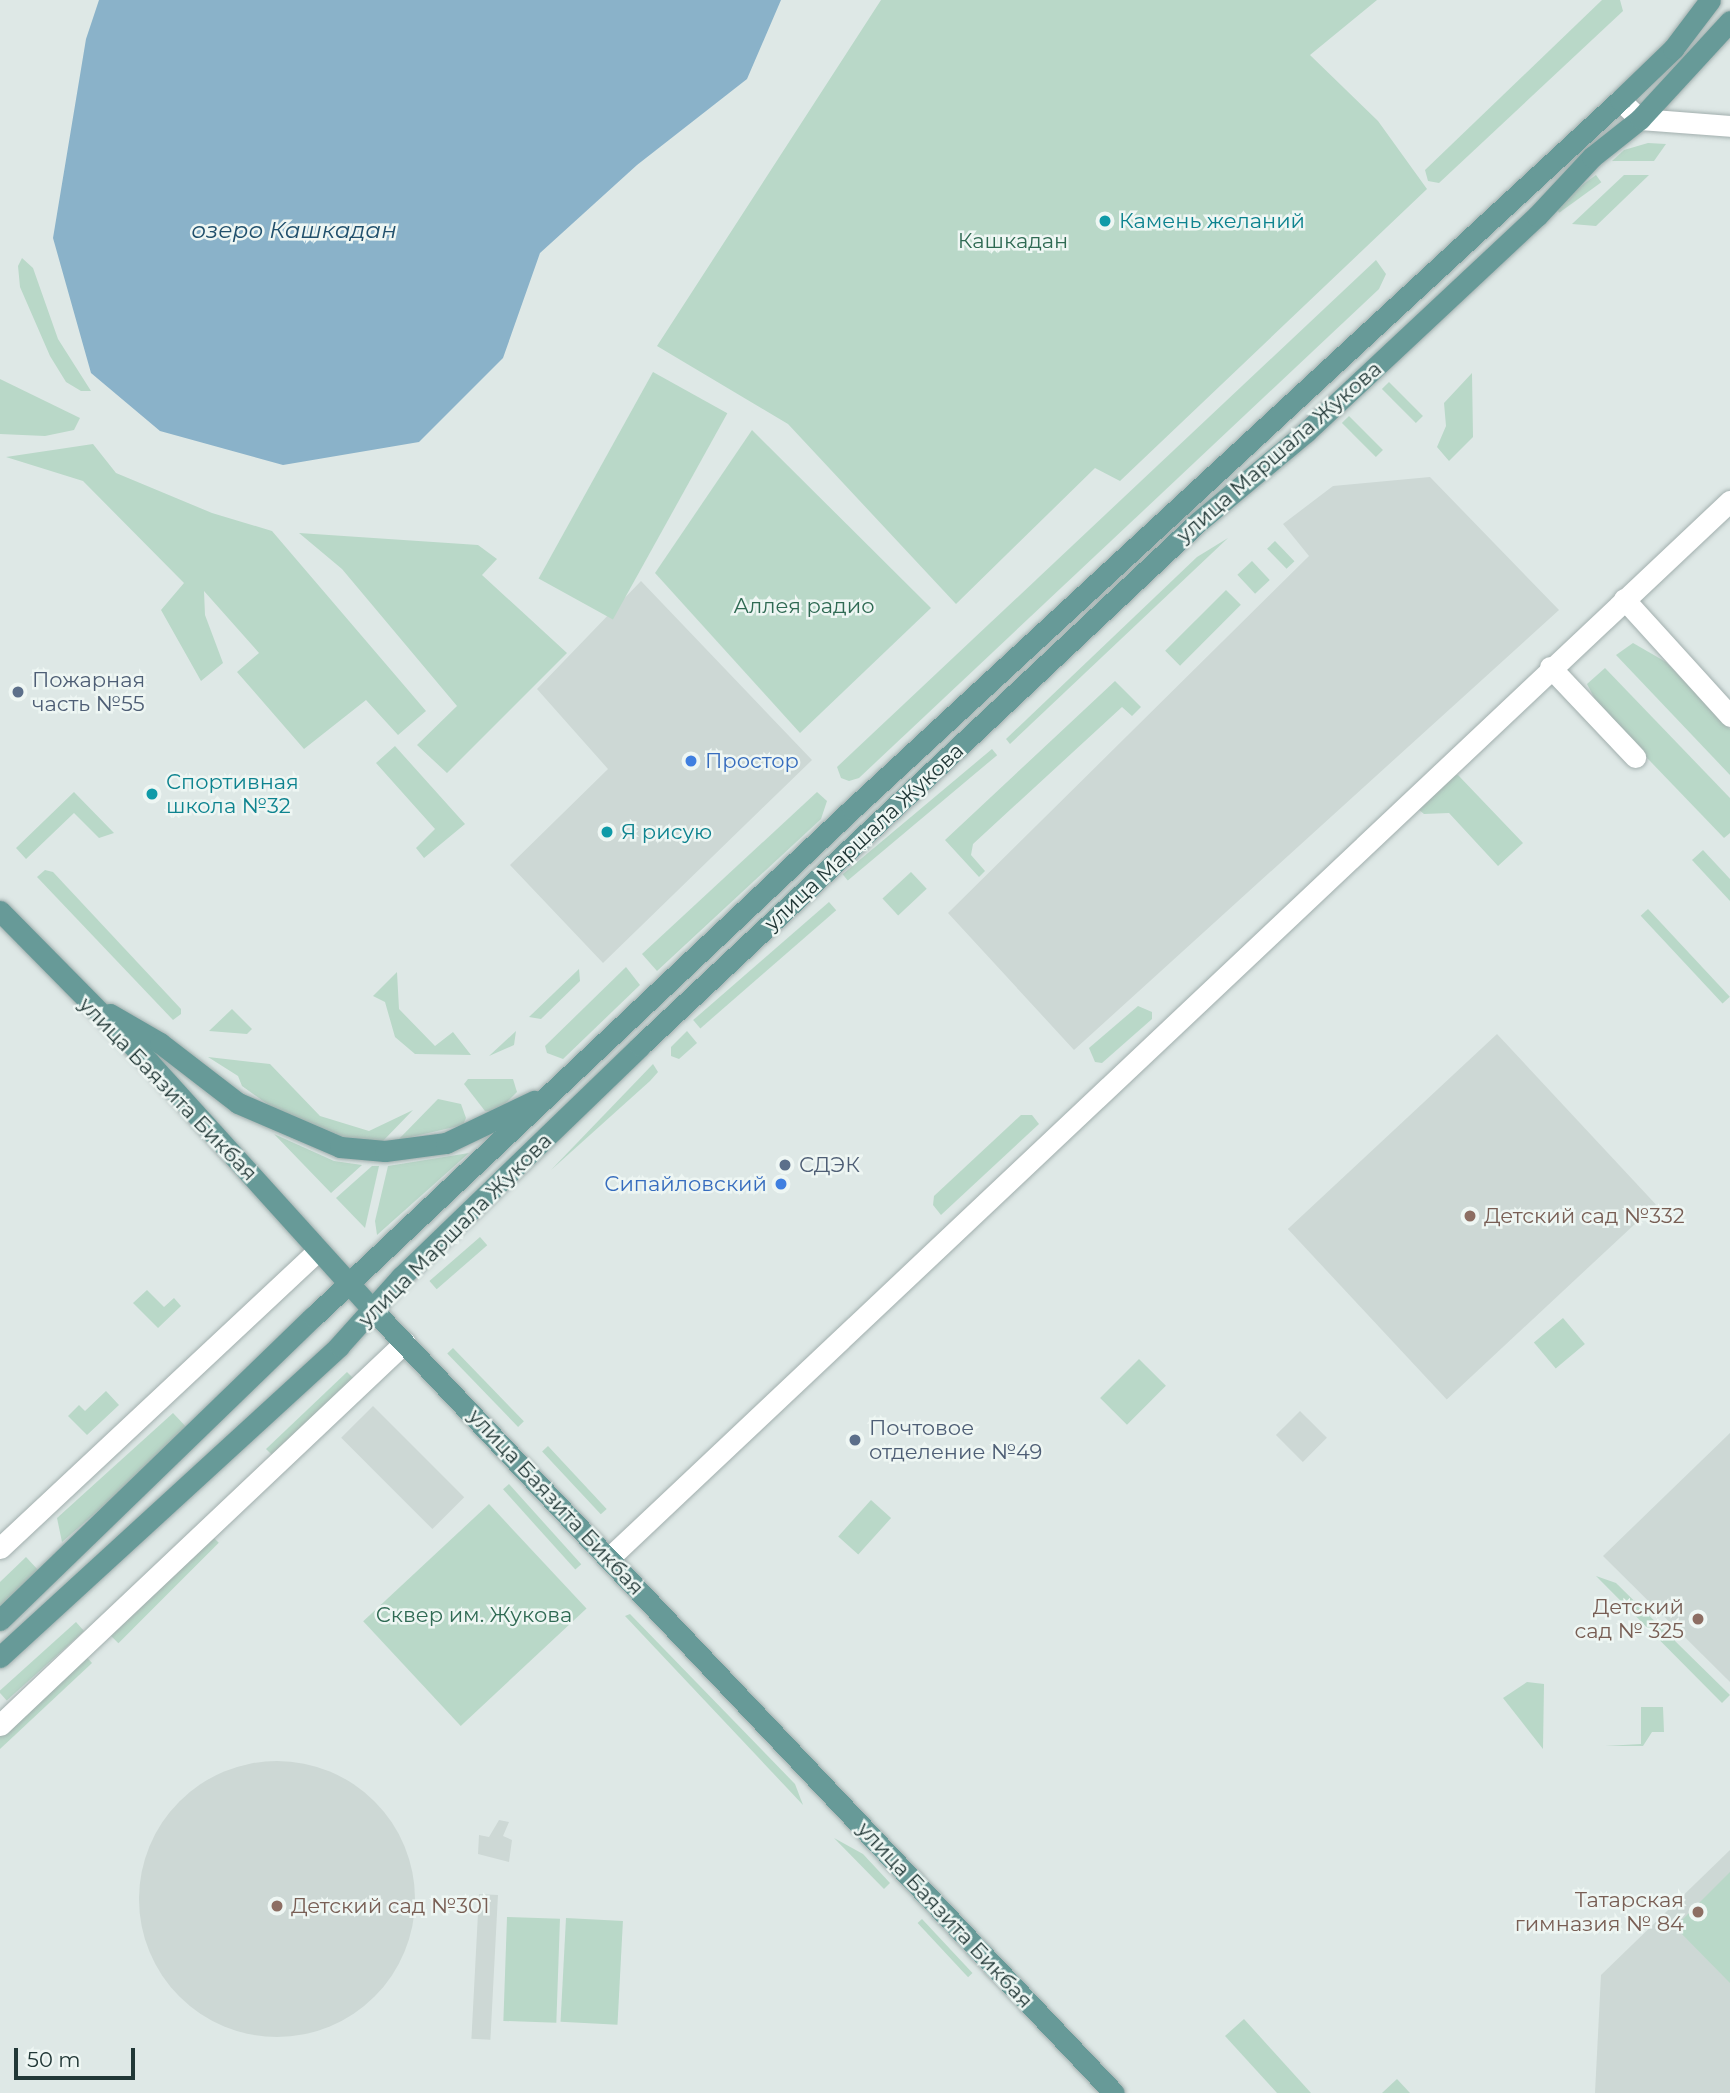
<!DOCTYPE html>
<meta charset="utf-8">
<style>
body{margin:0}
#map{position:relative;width:1730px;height:2093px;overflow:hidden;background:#dee8e6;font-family:Montserrat,sans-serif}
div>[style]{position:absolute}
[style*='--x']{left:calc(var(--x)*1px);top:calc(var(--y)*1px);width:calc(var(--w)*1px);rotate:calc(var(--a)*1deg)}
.built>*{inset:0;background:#cdd8d5;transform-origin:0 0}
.round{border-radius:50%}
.green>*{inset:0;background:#b9d8c8;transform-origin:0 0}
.water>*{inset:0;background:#8ab2c9}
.roads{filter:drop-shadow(0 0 2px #a2afae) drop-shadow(0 0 2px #a2afae)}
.minor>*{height:21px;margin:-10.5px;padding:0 10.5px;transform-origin:10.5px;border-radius:10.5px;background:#fff}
.major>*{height:21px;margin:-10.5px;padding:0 10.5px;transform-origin:10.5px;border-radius:10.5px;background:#679a98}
.dots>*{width:19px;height:19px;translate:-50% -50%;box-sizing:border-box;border:4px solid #eef6f3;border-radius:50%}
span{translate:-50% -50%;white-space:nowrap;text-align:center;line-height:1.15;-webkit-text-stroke:5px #eef6f3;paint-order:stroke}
.culture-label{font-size:21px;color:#0d838f}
.left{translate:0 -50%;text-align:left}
.park-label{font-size:21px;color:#2f6a53}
.street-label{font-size:21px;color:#213736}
.service-label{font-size:21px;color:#4e5e75}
.shop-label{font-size:21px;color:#366cbe}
.right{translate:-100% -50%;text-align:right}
.education-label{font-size:21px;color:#785e54}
.water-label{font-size:23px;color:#21506c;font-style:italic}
.scale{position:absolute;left:14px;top:2048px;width:121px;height:32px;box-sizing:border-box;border:4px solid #213736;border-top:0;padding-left:9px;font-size:21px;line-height:24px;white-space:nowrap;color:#213736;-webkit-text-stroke:5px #eef6f3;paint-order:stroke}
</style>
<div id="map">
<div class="built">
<div style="clip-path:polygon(1430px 477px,1559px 610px,1074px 1050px,948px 913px,1309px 556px,1283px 524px,1333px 486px)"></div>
<div style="clip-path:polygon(641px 581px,812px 760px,603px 963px,510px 865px,608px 769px,537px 689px)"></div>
<div style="left:1497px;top:1034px;width:233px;height:286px;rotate:47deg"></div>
<div style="left:373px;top:1406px;width:129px;height:45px;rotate:45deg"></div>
<div style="left:1300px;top:1411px;width:38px;height:34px;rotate:45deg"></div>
<div style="clip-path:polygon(1730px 1433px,1730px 1682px,1603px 1556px)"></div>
<div class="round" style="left:139px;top:1761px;width:276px;height:276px"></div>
<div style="clip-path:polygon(499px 1820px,509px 1822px,503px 1836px,512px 1840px,509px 1862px,478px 1854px,479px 1835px,489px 1837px)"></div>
<div style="clip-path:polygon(1730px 1850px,1730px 2093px,1595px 2093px,1601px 1975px)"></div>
<div style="left:479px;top:1894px;width:19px;height:145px;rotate:3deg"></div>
</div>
<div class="green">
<div style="clip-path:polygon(881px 0,1377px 0,1310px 55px,1378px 121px,1427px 189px,1120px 481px,1095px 468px,956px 604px,788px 424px,657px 346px)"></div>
<div style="clip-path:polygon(1602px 0,1620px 0,1623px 11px,1439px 183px,1428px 181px,1425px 170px)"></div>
<div style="clip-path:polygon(1648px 143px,1666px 144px,1654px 161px,1612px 161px,1624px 150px)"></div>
<div style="left:1596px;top:175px;width:9px;height:52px;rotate:54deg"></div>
<div style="clip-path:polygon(1624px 175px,1649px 175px,1596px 226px,1572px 224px)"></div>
<div style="clip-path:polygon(22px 258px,33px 268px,58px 339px,91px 391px,81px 391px,66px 382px,50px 356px,20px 287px,18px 266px)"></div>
<div style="clip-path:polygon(1376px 260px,1386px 274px,1379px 289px,859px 778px,849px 781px,841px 778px,837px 767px)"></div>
<div style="left:653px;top:372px;width:85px;height:236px;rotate:29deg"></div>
<div style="clip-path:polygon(1472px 373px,1473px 437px,1449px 461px,1437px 447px,1446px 426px,1444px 403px)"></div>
<div style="clip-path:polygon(0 379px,80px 418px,74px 430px,45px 436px,0 434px)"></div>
<div style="left:1389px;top:382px;width:48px;height:10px;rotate:45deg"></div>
<div style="left:1349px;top:416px;width:48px;height:10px;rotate:45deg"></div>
<div style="clip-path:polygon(752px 430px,931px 608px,800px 733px,655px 573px)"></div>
<div style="clip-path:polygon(93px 444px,116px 473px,212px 513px,272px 531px,426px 711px,398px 735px,366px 700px,304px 749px,237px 672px,259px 653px,204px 591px,205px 615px,223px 663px,201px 681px,161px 610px,184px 583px,83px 481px,6px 457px)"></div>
<div style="clip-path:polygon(299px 533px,478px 545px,497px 559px,482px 575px,567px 653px,447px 773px,417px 745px,457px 706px,342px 569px)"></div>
<div style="clip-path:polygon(1228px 538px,1010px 744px,1006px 739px,1197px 557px)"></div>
<div style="left:1275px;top:541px;width:28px;height:11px;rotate:46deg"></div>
<div style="left:1252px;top:561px;width:26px;height:20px;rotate:47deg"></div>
<div style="left:1226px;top:590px;width:21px;height:86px;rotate:45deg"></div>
<div style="clip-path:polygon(1633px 643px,1666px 662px,1730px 729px,1730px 775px,1616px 655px)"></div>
<div style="clip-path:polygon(1605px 668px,1730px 798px,1730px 833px,1724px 838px,1600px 709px,1587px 684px)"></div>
<div style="clip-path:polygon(1115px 681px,1141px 707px,1132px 716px,1122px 707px,973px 844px,971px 855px,985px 871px,979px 877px,945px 840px)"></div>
<div style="clip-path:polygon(395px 746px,465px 824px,424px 858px,416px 848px,435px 829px,376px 763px)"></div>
<div style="left:992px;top:749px;width:8px;height:195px;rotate:50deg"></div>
<div style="clip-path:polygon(1449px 774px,1458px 775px,1523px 843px,1498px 866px,1449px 813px,1424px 814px,1418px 809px)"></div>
<div style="clip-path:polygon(74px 792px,114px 833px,99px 838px,74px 813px,26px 859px,16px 848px)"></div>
<div style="clip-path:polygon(817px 792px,827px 801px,821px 819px,657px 971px,642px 954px)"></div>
<div style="clip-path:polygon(1703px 850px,1730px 879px,1730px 901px,1692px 860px)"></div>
<div style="clip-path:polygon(45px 870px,53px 872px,181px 1009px,181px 1014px,173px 1020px,37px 877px)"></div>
<div style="left:911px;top:872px;width:23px;height:39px;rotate:47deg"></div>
<div style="left:829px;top:902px;width:11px;height:180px;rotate:49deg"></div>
<div style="left:1648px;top:909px;width:120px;height:10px;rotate:47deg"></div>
<div style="clip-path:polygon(626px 967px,640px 985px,563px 1059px,547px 1053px,545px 1046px)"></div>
<div style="clip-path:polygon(579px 969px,580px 981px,541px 1019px,529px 1017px)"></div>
<div style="clip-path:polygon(397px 972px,399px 1009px,435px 1046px,453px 1032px,471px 1055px,415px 1054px,395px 1037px,385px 1002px,373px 996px)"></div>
<div style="clip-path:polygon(1138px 1006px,1152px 1012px,1152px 1019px,1102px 1063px,1095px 1062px,1089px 1048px)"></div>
<div style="clip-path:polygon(232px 1009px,252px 1029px,247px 1034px,209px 1031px)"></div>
<div style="clip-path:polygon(516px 1031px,514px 1045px,489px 1056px)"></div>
<div style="clip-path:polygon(687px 1031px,697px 1043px,679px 1059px,671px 1056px,671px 1047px)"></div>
<div style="clip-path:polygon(208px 1057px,270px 1064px,320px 1116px,369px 1131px,413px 1110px,381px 1143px,348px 1139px,270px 1106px,242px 1086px,238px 1076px)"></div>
<div style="clip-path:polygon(653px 1064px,658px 1072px,650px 1081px,551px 1170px)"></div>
<div style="clip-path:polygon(468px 1079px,513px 1079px,517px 1092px,497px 1112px,485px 1111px,464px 1084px)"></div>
<div style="clip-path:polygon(438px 1099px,461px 1104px,466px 1118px,463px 1125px,398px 1140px)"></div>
<div style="clip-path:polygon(1021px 1115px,1032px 1115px,1039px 1124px,941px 1215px,933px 1205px,934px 1196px)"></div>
<div style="clip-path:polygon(274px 1134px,334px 1161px,362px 1165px,331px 1193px)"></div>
<div style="clip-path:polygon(469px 1153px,377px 1235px,375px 1221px,388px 1166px)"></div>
<div style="clip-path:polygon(372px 1166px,379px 1166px,365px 1228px,336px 1198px)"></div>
<div style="left:480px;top:1237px;width:11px;height:67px;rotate:49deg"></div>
<div style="clip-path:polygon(147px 1290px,164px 1307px,174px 1298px,181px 1306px,158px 1328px,133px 1303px)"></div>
<div style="left:1563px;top:1318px;width:34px;height:38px;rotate:50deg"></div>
<div style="left:453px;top:1348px;width:102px;height:8px;rotate:46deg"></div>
<div style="left:1139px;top:1359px;width:38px;height:55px;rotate:45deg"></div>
<div style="clip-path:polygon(347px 1372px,354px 1379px,272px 1455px,266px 1449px)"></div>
<div style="clip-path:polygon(106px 1391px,119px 1405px,87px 1435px,68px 1416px,79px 1405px,85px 1411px)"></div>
<div style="clip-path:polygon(173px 1413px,190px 1431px,62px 1542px,57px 1518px)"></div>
<div style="left:548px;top:1446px;width:86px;height:8px;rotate:47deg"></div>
<div style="left:509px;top:1484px;width:108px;height:8px;rotate:48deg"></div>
<div style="left:871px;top:1500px;width:27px;height:49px;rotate:42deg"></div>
<div style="left:489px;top:1504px;width:143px;height:172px;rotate:47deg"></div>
<div style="left:211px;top:1535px;width:11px;height:142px;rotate:45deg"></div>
<div style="clip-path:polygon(26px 1557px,39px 1571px,0 1608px,0 1582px)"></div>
<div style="clip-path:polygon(1596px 1576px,1616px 1583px,1730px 1695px,1722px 1703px)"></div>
<div style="clip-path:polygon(630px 1614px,795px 1784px,803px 1805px,625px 1616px)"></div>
<div style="left:76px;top:1622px;width:12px;height:104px;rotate:48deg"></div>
<div style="clip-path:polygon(84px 1654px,92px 1663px,0 1749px,0 1734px)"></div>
<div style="clip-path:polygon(1527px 1682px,1544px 1684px,1543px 1749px,1503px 1698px)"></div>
<div style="clip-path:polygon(1641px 1707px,1663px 1707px,1664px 1732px,1652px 1732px,1643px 1746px,1605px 1746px,1641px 1744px)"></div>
<div style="clip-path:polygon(834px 1838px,863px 1854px,890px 1883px,884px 1889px)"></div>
<div style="clip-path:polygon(1730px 1872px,1730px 1983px,1675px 1927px)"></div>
<div style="left:507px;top:1917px;width:53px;height:104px;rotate:2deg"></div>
<div style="left:566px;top:1918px;width:57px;height:104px;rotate:3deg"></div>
<div style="left:922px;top:1919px;width:74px;height:6px;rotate:47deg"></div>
<div style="clip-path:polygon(1244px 2019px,1311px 2093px,1277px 2093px,1225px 2036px)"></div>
<div style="clip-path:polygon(1397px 2079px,1410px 2093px,1382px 2093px)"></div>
</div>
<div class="water">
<div style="clip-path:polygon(99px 0,781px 0,747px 79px,637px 165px,540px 253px,503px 358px,419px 442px,283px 465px,160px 431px,91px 373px,53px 238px,86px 39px)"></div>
</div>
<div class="roads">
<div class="minor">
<div style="--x:1620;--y:100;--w:28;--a:44"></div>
<div style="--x:1640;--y:119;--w:90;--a:4.4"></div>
<div style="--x:1624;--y:599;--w:158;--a:47.8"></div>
<div style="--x:1550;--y:667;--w:124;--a:46.6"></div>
<div style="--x:0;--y:1548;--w:436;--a:-43.1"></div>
<div style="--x:609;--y:1558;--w:1541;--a:-43.32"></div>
<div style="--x:0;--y:1725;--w:557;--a:-43.4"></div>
</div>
<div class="major">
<div style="--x:0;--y:911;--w:211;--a:45.4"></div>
<div style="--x:148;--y:1061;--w:334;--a:47.9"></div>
<div style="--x:372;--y:1309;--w:1079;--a:46.58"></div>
<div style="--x:110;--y:1014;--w:58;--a:30.1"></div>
<div style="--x:160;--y:1043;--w:98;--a:37.6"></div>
<div style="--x:238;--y:1103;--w:111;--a:23.3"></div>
<div style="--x:340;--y:1147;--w:45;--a:5.1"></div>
<div style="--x:385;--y:1151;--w:62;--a:-7.5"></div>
<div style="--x:446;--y:1143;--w:98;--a:-25.5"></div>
<div style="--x:0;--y:1620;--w:436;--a:-44.1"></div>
<div style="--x:313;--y:1317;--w:741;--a:-43.3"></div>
<div style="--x:852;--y:809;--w:1045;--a:-42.71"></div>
<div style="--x:1620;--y:100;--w:74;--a:-43.9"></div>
<div style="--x:1673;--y:49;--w:61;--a:-52.9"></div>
<div style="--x:0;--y:1657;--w:460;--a:-42.5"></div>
<div style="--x:339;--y:1346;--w:93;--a:-48.1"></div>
<div style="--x:401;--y:1277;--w:332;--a:-44"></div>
<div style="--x:640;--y:1046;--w:765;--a:-43.2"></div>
<div style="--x:1198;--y:522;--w:141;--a:-39.8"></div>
<div style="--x:1306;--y:432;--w:316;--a:-43.1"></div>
<div style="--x:1537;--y:216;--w:81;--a:-47"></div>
<div style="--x:1592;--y:157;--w:61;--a:-38.4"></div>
<div style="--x:1640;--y:119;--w:133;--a:-47.4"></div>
</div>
</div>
<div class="dots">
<div style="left:1105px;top:221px;background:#0f9aa8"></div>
<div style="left:18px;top:692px;background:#5c6f8a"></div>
<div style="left:691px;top:761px;background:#3f7fe0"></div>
<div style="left:152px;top:794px;background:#0f9aa8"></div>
<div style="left:607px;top:832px;background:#0f9aa8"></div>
<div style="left:785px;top:1165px;background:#5c6f8a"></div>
<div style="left:781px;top:1184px;background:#3f7fe0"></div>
<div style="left:1470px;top:1216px;background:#8d6e63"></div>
<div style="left:855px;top:1440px;background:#5c6f8a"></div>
<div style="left:1698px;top:1619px;background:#8d6e63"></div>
<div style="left:277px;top:1906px;background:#8d6e63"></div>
<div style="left:1698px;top:1912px;background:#8d6e63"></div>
</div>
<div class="culture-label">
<span class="left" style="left:1119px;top:221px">Камень желаний</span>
<span class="left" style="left:166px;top:794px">Спортивная<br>школа №32</span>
<span class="left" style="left:621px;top:832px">Я рисую</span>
</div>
<div class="park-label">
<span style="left:1013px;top:241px">Кашкадан</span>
<span style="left:804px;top:606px">Аллея радио</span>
<span style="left:474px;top:1615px">Сквер им. Жукова</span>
</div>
<div class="street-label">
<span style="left:1279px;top:452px;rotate:-41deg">улица Маршала Жукова</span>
<span style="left:864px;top:837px;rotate:-43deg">улица Маршала Жукова</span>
<span style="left:168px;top:1089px;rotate:46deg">улица Баязита Бикбая</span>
<span style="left:455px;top:1230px;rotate:-45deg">улица Маршала Жукова</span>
<span style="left:556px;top:1502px;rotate:47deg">улица Баязита Бикбая</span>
<span style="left:945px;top:1915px;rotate:47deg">улица Баязита Бикбая</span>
</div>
<div class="service-label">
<span class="left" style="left:32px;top:692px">Пожарная<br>часть №55</span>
<span class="left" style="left:799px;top:1165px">СДЭК</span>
<span class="left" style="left:869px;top:1440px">Почтовое<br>отделение №49</span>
</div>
<div class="shop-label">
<span class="left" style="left:705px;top:761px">Простор</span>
<span class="right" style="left:767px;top:1184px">Сипайловский</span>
</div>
<div class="education-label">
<span class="left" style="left:1484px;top:1216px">Детский сад №332</span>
<span class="right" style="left:1684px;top:1619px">Детский<br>сад № 325</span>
<span class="right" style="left:1684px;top:1912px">Татарская<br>гимназия № 84</span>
<span class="left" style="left:291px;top:1906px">Детский сад №301</span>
</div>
<div class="water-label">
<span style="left:294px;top:230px">озеро Кашкадан</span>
</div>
<div class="scale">50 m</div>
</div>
